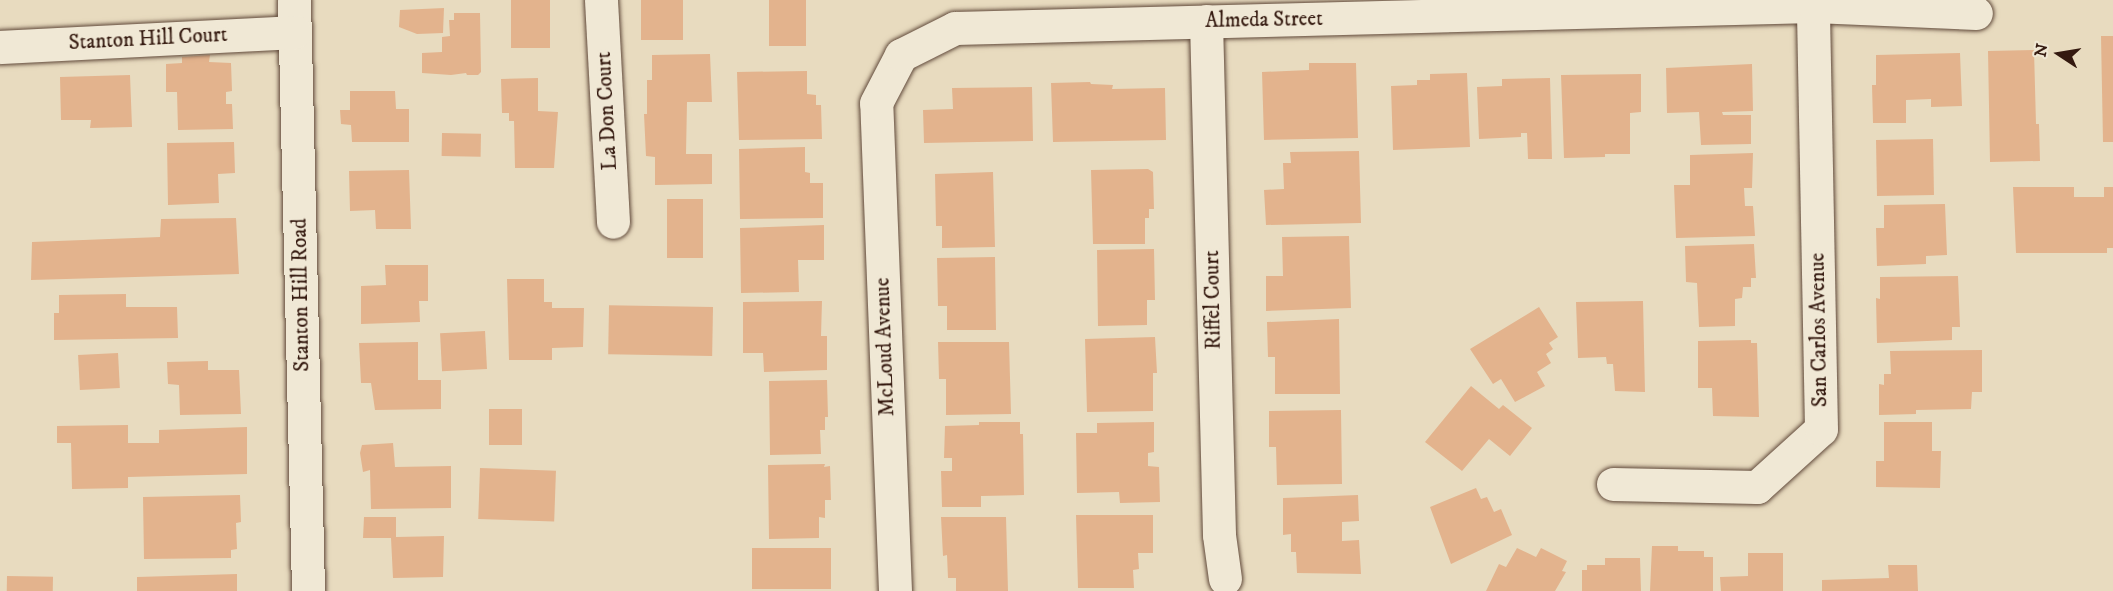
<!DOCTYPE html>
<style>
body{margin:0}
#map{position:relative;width:2113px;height:591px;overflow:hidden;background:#e8dbbf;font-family:"IM FELL DW Pica",serif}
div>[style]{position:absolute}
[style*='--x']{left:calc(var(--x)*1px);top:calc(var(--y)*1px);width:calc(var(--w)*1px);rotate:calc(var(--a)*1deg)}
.building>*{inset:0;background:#e3b38d;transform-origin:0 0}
.roads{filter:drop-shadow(0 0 2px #614a3b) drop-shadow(0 0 2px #614a3b)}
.minor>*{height:33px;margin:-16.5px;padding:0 16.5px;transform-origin:16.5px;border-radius:16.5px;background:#f0e8d5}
span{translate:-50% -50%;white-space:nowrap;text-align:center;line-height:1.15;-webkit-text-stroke:4.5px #f0e8d5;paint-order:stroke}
.street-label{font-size:21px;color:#34190f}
.north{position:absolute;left:2029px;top:24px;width:60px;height:60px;-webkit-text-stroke:4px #f0e8d5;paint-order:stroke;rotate:282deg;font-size:16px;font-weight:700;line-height:24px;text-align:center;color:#34190f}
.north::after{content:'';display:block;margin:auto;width:21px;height:27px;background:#34190f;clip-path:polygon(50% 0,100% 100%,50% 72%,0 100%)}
</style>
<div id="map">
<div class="building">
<div style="left:511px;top:0;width:39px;height:48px"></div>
<div style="left:641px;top:0;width:42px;height:40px"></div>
<div style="left:769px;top:0;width:37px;height:46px"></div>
<div style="clip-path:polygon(444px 8px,443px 33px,417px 34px,399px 27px,400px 10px)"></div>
<div style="clip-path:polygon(454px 13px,480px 13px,481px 72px,478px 75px,467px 75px,466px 73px,451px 75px,422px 73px,422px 53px,442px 52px,442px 37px,450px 36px,449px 20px,454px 20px)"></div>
<div style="clip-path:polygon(2101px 36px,2113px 36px,2113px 142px,2103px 142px)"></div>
<div style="clip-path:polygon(2034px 50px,2036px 124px,2039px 124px,2040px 161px,1990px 162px,1988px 51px)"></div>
<div style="clip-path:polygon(1960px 53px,1962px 106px,1931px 107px,1931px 99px,1906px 100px,1906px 123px,1873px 123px,1872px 85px,1876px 85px,1876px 55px)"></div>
<div style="clip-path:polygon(710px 54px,712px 102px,687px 102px,686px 154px,712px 154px,712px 184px,655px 185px,655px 157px,646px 156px,644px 114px,647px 114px,647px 80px,652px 80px,652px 55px)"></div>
<div style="clip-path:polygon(210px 55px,209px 62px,231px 63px,232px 91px,226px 92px,226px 104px,232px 104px,233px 129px,178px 130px,177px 92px,166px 92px,166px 64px,182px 63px,182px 57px)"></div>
<div style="clip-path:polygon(1309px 63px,1356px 63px,1358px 138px,1264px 140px,1262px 72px,1309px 70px)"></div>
<div style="clip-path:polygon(1752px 64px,1753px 111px,1722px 112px,1723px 115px,1751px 115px,1751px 144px,1701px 145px,1699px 112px,1667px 113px,1666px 68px)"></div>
<div style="clip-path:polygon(807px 71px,807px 94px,816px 95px,816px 105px,821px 105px,822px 139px,739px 140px,737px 72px)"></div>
<div style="clip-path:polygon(1467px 73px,1470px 147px,1393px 150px,1391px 86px,1417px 85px,1417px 80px,1430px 80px,1430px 74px)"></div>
<div style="clip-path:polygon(1641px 74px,1641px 112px,1630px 113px,1630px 154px,1605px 154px,1605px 157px,1564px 158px,1561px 75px)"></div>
<div style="clip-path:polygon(130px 75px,132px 127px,90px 128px,91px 120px,61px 120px,60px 77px)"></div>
<div style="clip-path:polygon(538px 78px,538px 111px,558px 112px,554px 168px,515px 168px,514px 121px,509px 121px,509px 113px,502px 113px,501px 79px)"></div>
<div style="clip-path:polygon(1550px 78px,1552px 159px,1528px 159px,1527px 133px,1521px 133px,1521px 137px,1479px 139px,1477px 87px,1502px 86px,1502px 79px)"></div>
<div style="clip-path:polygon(1090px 82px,1091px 84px,1113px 85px,1112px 89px,1165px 88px,1166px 140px,1053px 142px,1051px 83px)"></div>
<div style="clip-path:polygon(1032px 87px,1033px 141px,924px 143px,923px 110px,953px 109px,952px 88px)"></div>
<div style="clip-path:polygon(350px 91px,395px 91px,396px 109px,409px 109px,409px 142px,352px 142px,351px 125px,341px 124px,340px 110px,350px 110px)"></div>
<div style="left:442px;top:133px;width:39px;height:23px;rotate:1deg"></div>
<div style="left:1933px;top:139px;width:56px;height:57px;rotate:89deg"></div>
<div style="clip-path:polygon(234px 142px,235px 173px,218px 174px,219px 203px,168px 205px,167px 143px)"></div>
<div style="clip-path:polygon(805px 147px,805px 172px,810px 173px,810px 183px,823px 183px,823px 218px,740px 219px,739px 149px)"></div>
<div style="clip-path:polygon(1359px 151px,1361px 223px,1266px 225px,1264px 190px,1284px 189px,1283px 163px,1291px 163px,1290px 152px)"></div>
<div style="clip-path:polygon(1753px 153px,1752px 188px,1744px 188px,1745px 206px,1753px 206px,1755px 236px,1676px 238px,1674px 185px,1690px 185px,1690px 155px)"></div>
<div style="clip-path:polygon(1148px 169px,1153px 172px,1154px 209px,1149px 209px,1149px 218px,1145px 218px,1145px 244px,1093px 244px,1091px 170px)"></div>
<div style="clip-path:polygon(409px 170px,411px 229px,376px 229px,375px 210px,350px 211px,349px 171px)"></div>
<div style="clip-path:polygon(993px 172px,995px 247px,942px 248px,942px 226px,936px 226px,935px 174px)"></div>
<div style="clip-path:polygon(2013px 187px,2074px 187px,2074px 197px,2104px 197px,2104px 187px,2113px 187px,2113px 248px,2107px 248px,2107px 253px,2016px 253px)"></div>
<div style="left:667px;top:199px;width:36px;height:59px"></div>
<div style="clip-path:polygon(1945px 204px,1947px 255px,1926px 256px,1926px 264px,1877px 266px,1876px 228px,1884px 228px,1884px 205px)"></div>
<div style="clip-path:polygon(236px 218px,239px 274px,31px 280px,32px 242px,160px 237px,161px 219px)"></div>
<div style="clip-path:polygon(824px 225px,824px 260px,798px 260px,799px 292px,741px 293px,740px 228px)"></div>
<div style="clip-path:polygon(1349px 236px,1351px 308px,1266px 311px,1266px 276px,1283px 276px,1282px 237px)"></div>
<div style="clip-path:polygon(1754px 244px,1756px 278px,1751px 278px,1751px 287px,1743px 287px,1742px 298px,1735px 299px,1735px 326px,1699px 327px,1697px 283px,1686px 282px,1685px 246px)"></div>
<div style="clip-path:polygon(1154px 249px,1155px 300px,1147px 300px,1147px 325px,1098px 326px,1097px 250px)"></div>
<div style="clip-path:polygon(995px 257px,996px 330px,947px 330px,947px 306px,938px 306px,937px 258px)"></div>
<div style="clip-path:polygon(385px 265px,428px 265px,428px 301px,419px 301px,420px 322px,361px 324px,361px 286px,386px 285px)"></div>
<div style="clip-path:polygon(1958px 276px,1960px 327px,1952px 327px,1952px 340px,1877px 343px,1876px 298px,1880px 299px,1880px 277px)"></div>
<div style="clip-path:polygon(507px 279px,544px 279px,544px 302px,552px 302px,552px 308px,584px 308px,583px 347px,552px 348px,552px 360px,509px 360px)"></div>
<div style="clip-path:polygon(126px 294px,126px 307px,177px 307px,178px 338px,54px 340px,54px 313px,59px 313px,59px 295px)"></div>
<div style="clip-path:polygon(822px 301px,821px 336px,827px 336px,827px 370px,764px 372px,763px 353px,743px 353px,743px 302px)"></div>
<div style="clip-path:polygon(1643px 301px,1645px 392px,1615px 391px,1613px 364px,1607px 364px,1606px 357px,1578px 358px,1576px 302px)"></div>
<div style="left:713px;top:307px;width:49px;height:104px;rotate:91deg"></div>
<div style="clip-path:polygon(1539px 307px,1558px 337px,1549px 343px,1553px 349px,1546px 354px,1551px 363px,1537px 372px,1545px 386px,1515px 402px,1501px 379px,1493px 384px,1470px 349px)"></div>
<div style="clip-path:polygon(1339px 319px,1340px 394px,1275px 394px,1275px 357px,1268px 357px,1267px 322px)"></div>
<div style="left:485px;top:331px;width:38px;height:45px;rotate:87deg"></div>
<div style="clip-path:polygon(1155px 337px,1157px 373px,1153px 373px,1153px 411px,1087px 412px,1085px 339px)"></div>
<div style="clip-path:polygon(1751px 340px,1751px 343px,1757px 343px,1759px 417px,1713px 416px,1712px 388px,1698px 388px,1698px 341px)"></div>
<div style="clip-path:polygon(418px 342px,418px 380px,441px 380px,441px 409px,375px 410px,371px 383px,361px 383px,359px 343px)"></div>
<div style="clip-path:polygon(938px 342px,1009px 342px,1011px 414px,946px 415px,946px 379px,939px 379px)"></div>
<div style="clip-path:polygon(1982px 350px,1982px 392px,1972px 392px,1971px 409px,1916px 410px,1916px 414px,1879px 415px,1879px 384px,1884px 385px,1884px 374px,1891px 374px,1890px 351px)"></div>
<div style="left:118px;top:353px;width:35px;height:40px;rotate:87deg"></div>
<div style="clip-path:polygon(208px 361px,208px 370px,239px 370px,241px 414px,180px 415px,179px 385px,168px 384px,167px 362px)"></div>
<div style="clip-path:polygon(827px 380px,828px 417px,825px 417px,825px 430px,820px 430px,821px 454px,770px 455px,769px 381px)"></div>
<div style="clip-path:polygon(1471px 386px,1499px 409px,1503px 405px,1532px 428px,1510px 456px,1489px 439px,1462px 471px,1425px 442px)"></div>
<div style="left:522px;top:409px;width:36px;height:33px;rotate:90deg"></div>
<div style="clip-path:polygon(1341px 410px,1342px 484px,1277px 485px,1276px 447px,1269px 447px,1269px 411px)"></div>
<div style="clip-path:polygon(979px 422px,1020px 422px,1020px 434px,1023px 434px,1024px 495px,981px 496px,981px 507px,942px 507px,941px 471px,952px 471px,952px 458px,944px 458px,945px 426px,979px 425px)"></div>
<div style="clip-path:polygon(1154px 422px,1154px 452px,1148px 453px,1148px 466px,1159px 467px,1160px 502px,1120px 503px,1119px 492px,1077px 493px,1076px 433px,1097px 433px,1097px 423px)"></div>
<div style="clip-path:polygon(1884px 422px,1932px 422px,1932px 451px,1941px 451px,1940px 488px,1876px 487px,1876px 461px,1884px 461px)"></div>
<div style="clip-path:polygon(128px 425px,128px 443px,159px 443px,159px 430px,247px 427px,247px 474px,128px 477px,128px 488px,72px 489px,71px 443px,57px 443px,57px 426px)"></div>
<div style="clip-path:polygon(393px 443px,395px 467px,451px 466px,451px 508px,371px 509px,370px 470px,363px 472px,360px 453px,362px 445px)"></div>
<div style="clip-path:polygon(825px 464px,824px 467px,830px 466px,831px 500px,825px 500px,825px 518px,819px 517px,819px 538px,769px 539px,768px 465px)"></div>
<div style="left:480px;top:468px;width:76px;height:51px;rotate:2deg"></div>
<div style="clip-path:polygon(1476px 488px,1481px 499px,1487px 497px,1494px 512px,1501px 509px,1512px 535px,1451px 564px,1430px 507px)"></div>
<div style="clip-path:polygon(240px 495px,241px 522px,236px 523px,237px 549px,231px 550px,231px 558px,144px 559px,143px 497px)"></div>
<div style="clip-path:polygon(1358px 495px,1359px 521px,1342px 522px,1342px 541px,1359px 540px,1361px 574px,1297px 573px,1296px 552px,1291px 552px,1291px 534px,1283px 535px,1283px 498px)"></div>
<div style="clip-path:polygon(1076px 515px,1153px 515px,1153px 553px,1138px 553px,1139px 569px,1133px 570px,1134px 588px,1078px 588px)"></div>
<div style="clip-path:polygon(364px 517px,396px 517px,396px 537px,444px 536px,443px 577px,393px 578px,391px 538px,363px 538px)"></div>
<div style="clip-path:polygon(941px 517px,1006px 517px,1008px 591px,956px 591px,956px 578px,948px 578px,947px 555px,943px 556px)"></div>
<div style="clip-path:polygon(1652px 546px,1678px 546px,1678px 551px,1704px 551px,1704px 557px,1713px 557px,1713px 591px,1650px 591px)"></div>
<div style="left:831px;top:548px;width:41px;height:79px;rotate:90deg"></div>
<div style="clip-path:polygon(1517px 548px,1536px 557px,1541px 548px,1567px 561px,1562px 571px,1566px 572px,1555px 591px,1486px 591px,1499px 564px,1506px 567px)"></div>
<div style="clip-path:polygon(1748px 553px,1783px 553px,1783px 591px,1721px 591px,1720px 577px,1748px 576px)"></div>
<div style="clip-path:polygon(1605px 558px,1640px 558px,1641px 591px,1582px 591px,1582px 570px,1587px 570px,1587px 565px,1605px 565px)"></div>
<div style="clip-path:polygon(1888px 565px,1917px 565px,1918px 591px,1822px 591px,1822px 580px,1889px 578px)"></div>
<div style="clip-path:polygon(237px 574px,237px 591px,137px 591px,137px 577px)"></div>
<div style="left:7px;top:576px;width:46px;height:15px;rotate:1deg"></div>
</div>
<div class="roads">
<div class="minor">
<div style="--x:294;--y:0;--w:591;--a:88.64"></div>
<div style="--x:601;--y:0;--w:222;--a:86.9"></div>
<div style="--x:1206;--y:21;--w:514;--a:88.55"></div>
<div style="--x:1219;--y:535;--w:44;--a:82.2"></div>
<div style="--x:0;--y:47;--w:295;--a:-2.9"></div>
<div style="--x:1613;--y:484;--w:144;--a:1.2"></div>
<div style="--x:1757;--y:487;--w:86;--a:-42.2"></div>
<div style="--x:1821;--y:429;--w:429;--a:-91.1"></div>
<div style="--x:895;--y:591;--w:488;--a:-92.2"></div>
<div style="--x:876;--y:103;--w:54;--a:-62.5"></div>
<div style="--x:901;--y:55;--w:60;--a:-26.6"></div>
<div style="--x:955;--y:28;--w:859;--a:-1.47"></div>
<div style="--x:1814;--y:6;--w:162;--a:2.5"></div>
</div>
</div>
<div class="street-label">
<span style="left:1264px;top:20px;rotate:-1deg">Almeda Street</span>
<span style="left:148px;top:39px;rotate:-3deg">Stanton Hill Court</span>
<span style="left:607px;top:111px;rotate:-93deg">La Don Court</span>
<span style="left:301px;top:295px;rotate:-91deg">Stanton Hill Road</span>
<span style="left:1213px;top:300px;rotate:-91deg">Riffel Court</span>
<span style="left:1819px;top:330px;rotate:-91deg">San Carlos Avenue</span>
<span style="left:885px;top:347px;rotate:-92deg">McLoud Avenue</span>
</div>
<div class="north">N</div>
</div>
